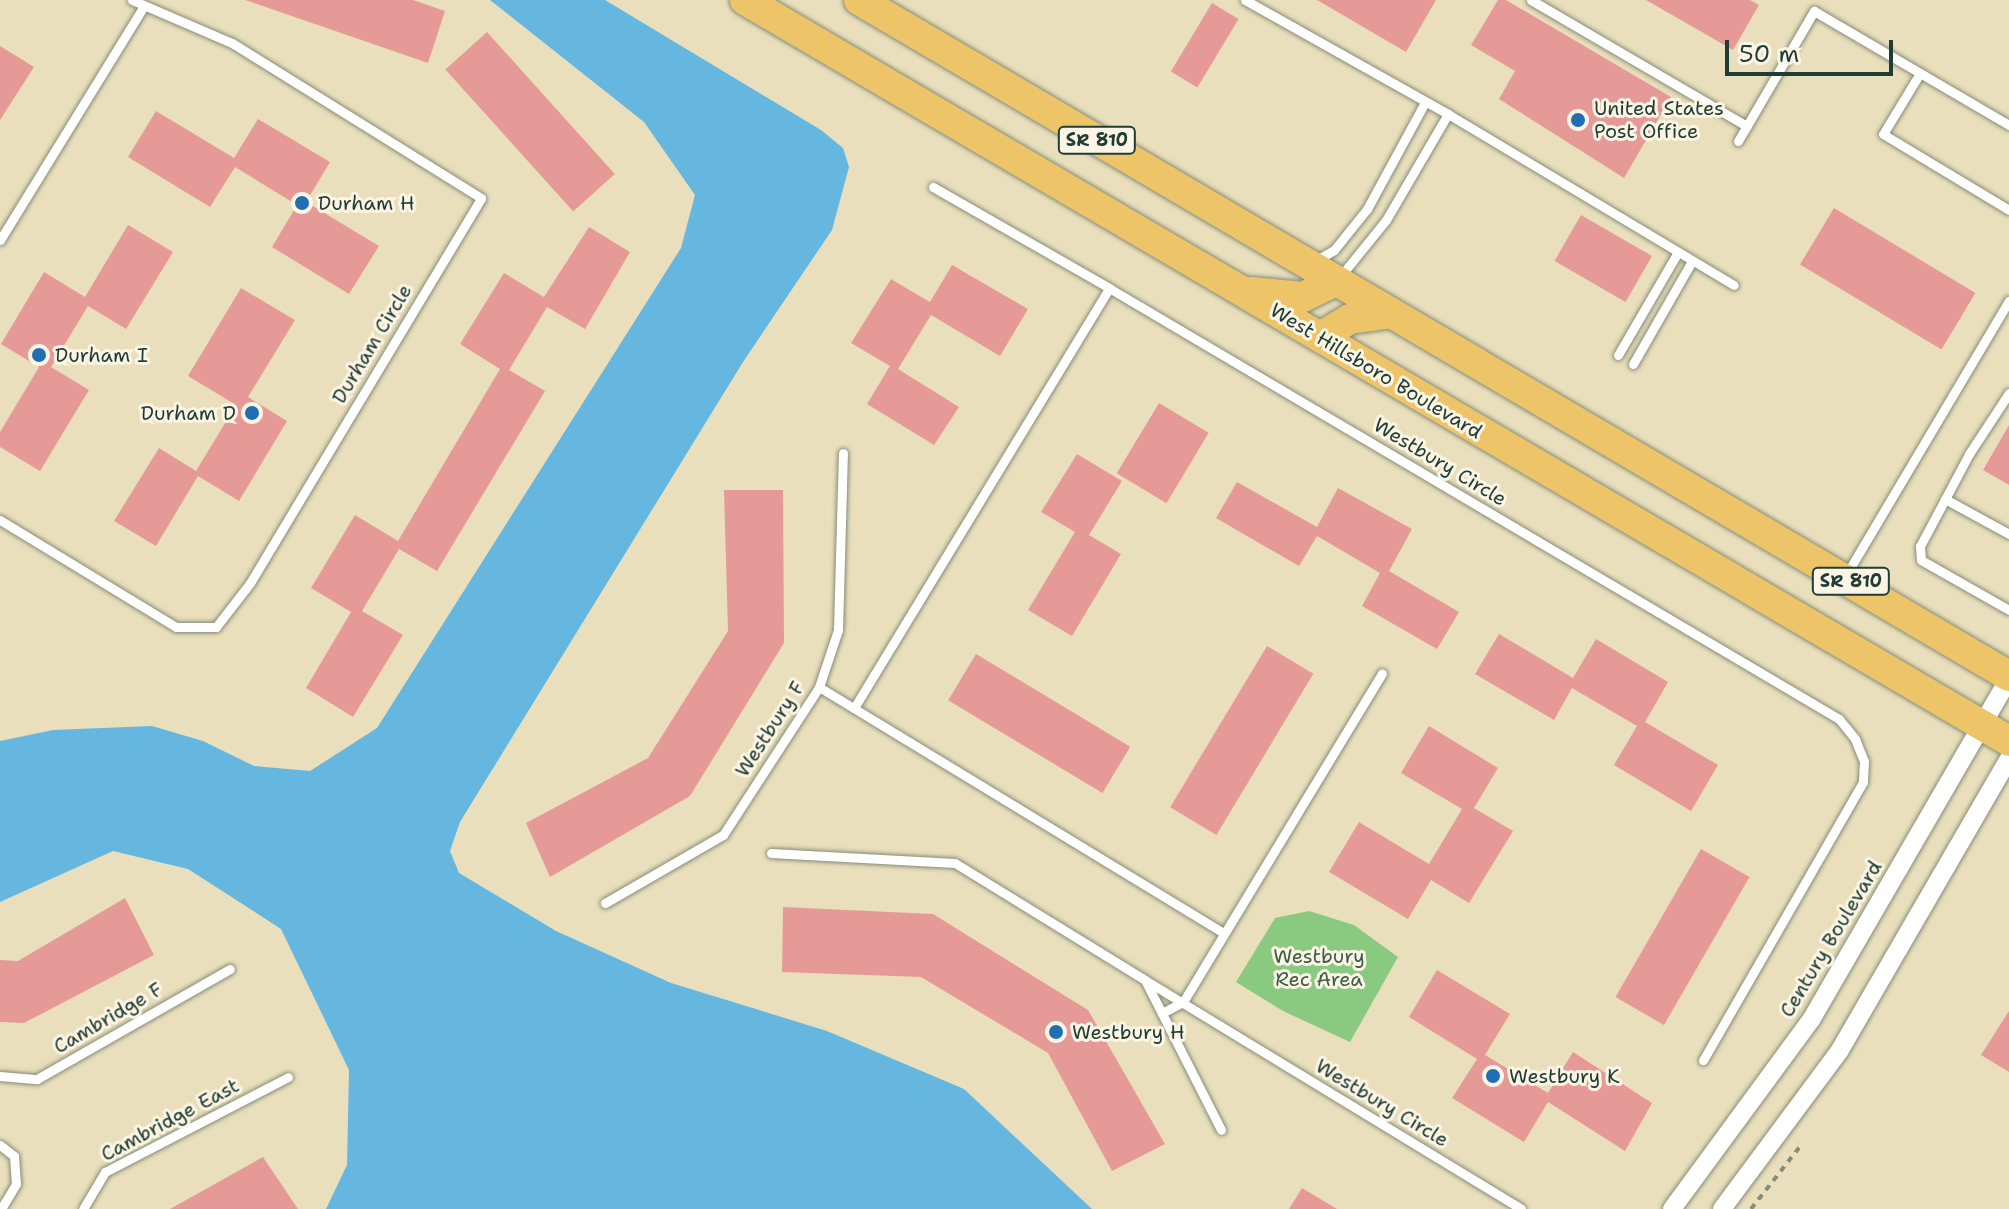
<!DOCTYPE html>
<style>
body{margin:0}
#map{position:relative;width:2009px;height:1209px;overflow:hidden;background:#eadfbc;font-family:"Shantell Sans",sans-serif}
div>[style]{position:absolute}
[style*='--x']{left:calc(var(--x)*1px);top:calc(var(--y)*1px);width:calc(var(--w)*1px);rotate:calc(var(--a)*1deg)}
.green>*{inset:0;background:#8ac980}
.water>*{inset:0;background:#65b7e0}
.building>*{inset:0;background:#e69a97;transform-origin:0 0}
.path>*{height:4px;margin-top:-2px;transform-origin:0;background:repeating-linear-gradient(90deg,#848e78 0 6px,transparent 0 12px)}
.roads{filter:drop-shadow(0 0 2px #848e78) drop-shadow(0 0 2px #848e78)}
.service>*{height:9px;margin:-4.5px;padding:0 4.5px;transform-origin:4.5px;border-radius:4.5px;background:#fff}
.minor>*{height:18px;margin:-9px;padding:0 9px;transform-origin:9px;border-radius:9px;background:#fff}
.primary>*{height:30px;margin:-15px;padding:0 15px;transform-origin:15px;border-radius:15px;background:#eec469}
.dots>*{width:22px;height:22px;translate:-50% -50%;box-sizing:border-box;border:4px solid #fcf5e5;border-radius:50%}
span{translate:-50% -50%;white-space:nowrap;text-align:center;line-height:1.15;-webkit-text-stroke:6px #fcf5e5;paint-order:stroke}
.shield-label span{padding:2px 6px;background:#fcf5e5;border:2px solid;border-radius:6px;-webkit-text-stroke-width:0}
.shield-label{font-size:18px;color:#1f3d34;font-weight:700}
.poi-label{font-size:20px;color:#1f3d34}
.left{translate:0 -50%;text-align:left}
.right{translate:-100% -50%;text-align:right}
.street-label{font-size:20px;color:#1f3d34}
.park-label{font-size:20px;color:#3a6047}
.scale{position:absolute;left:1725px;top:40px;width:168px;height:36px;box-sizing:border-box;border:4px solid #1f3d34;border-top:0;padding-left:10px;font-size:24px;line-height:28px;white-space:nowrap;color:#1f3d34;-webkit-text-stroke:6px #fcf5e5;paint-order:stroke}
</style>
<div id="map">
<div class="green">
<div style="clip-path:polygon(1309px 911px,1354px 925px,1398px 957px,1350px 1042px,1283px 1011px,1236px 982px,1275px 918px)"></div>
</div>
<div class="water">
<div style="clip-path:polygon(490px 0,605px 0,821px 130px,843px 148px,849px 167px,832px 230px,743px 362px,460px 822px,450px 851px,459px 873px,556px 931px,671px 983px,827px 1031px,964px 1089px,1092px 1209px,326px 1209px,347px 1165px,349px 1070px,281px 929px,188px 869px,113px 851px,0 902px,0 741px,53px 730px,152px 726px,203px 741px,254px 766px,310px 771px,377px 728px,681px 248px,695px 195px,644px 122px)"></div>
</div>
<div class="building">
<div style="clip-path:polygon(245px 0,413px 0,445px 11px,428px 63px)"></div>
<div style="clip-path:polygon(1317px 0,1436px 0,1406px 52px)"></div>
<div style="clip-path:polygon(1498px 0,1506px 0,1671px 97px,1624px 178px,1499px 99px,1515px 71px,1471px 45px)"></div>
<div style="clip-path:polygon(1646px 0,1750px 0,1759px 5px,1733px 50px)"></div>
<div style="left:1212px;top:3px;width:31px;height:80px;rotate:31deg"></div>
<div style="left:487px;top:32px;width:191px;height:56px;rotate:48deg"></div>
<div style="clip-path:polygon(0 46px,34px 67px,0 120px)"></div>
<div style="clip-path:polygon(156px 111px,234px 158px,258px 119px,330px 162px,306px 202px,379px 246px,349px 294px,272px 247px,297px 205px,235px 167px,210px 207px,128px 157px)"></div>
<div style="left:1834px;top:208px;width:165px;height:66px;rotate:31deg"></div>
<div style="left:1581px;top:215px;width:82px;height:53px;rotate:30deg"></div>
<div style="clip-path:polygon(128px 225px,173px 252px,126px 329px,88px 306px,51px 367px,89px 390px,40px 471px,0 447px,0 432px,39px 367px,1px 344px,44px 272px,85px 297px)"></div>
<div style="clip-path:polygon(589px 227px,630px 252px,585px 329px,547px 307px,509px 370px,545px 391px,437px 571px,399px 549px,362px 611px,403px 635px,353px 717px,306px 688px,351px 612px,311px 588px,355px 515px,398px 541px,500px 369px,460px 344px,504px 273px,544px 297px)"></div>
<div style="clip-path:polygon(952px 265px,1028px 309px,1000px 356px,931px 315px,898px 369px,959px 407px,934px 445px,867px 404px,890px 366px,851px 343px,891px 279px,930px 302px)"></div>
<div style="clip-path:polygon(241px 288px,295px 320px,248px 397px,287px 421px,239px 501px,198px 476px,156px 546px,114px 521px,159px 448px,196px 471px,236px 405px,188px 376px)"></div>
<div style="left:1159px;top:403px;width:58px;height:82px;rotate:31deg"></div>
<div style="clip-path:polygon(2009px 425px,2009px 485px,1983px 470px)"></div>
<div style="clip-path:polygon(1077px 454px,1122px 481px,1089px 535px,1121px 554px,1072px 636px,1028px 610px,1075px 532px,1041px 512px)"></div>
<div style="clip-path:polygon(1237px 482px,1317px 527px,1338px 488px,1412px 529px,1389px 571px,1459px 612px,1437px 649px,1362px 606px,1380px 573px,1317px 536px,1299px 566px,1216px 518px)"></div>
<div style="clip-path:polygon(724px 490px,783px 490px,784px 643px,690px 796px,550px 877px,526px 823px,648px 758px,728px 631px)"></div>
<div style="clip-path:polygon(1499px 634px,1573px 678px,1596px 639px,1668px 682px,1645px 722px,1718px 765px,1691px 811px,1614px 765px,1637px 726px,1572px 688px,1554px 720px,1475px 674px)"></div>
<div style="left:1267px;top:646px;width:54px;height:188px;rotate:31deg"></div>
<div style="left:976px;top:654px;width:180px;height:54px;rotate:31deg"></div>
<div style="clip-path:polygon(1429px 726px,1498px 768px,1474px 808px,1513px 831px,1469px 903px,1431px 880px,1408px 919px,1329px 872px,1359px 822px,1429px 864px,1462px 809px,1401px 773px)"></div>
<div style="left:1701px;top:849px;width:56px;height:171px;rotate:30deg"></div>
<div style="clip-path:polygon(125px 898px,154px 955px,24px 1023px,0 1022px,0 960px,18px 961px)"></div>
<div style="clip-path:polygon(783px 907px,933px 914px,1088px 1010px,1165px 1144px,1112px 1171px,1048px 1053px,921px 977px,782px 972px)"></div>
<div style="clip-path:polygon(1437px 970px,1510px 1014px,1485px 1055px,1548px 1093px,1573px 1052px,1652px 1103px,1625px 1151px,1548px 1102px,1524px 1142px,1452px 1098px,1477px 1059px,1409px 1017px)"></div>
<div style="clip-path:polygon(2009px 1011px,2009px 1072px,1981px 1055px)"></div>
<div style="clip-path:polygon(263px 1157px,298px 1209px,170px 1209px)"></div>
<div style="clip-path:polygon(1302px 1188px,1337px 1209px,1289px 1209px)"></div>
</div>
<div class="path">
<div style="--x:1751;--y:1209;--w:83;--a:-51.9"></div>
</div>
<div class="roads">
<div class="service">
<div style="--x:1245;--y:0;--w:233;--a:29.3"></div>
<div style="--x:1448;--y:114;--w:333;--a:30.9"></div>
<div style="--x:1531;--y:0;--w:250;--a:30.3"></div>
<div style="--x:1920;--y:73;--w:71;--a:121.2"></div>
<div style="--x:1883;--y:134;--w:147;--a:31.1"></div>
<div style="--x:1738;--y:141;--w:151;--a:-59.7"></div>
<div style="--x:1814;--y:11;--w:226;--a:30.3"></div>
<div style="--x:933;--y:187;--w:203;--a:29.8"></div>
<div style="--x:0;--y:240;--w:275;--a:-58.4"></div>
<div style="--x:1315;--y:261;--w:22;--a:-30"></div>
<div style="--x:1334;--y:250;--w:53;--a:-51.2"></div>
<div style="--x:1367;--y:209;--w:122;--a:-61.5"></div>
<div style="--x:1339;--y:278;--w:75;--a:-51"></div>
<div style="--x:1386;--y:220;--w:123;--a:-59.7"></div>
<div style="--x:1618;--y:355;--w:119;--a:-59.8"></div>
<div style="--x:1633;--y:364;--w:119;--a:-60.2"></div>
<div style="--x:2009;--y:393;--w:73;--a:123.3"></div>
<div style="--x:1969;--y:454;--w:104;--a:118"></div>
<div style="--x:1920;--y:546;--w:14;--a:86"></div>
<div style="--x:1921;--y:560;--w:101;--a:29.6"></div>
<div style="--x:1945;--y:499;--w:73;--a:28.7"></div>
<div style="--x:0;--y:520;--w:206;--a:31.3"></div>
<div style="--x:176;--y:627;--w:40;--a:0"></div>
<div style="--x:216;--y:627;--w:56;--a:-52.3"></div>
<div style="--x:250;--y:583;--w:449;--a:-59"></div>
<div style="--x:481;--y:198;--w:293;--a:-148.1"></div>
<div style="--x:232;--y:43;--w:109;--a:-156.7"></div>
<div style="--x:1846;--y:575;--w:319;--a:-59.3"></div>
<div style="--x:819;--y:687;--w:474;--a:31.3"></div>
<div style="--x:854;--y:708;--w:491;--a:-58.7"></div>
<div style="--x:1109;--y:288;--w:848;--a:30.56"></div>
<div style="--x:1839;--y:719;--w:26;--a:51"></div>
<div style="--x:1855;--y:739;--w:24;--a:68"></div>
<div style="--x:1864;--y:761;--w:21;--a:93"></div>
<div style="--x:1863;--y:782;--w:321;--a:119.9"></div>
<div style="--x:771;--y:853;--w:184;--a:3.1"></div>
<div style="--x:955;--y:863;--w:223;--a:31.6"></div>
<div style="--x:1145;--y:980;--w:168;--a:63.1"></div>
<div style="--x:605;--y:903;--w:136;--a:-30"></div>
<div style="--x:723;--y:835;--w:176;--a:-57"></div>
<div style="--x:819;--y:687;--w:60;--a:-71.6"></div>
<div style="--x:838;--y:630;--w:177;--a:-88.4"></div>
<div style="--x:1145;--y:980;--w:440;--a:31.3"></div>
<div style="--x:1162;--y:1013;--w:24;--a:-28"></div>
<div style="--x:1183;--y:1002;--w:384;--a:-58.8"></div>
<div style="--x:0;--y:1076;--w:37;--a:5"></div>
<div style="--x:37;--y:1079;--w:222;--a:-29.7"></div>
<div style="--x:0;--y:1145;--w:18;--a:38"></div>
<div style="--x:14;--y:1156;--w:28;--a:86"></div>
<div style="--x:16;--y:1184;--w:29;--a:121"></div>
<div style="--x:83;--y:1209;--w:43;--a:-59.3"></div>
<div style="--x:105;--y:1172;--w:206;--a:-27.4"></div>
</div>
<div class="minor">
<div style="--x:1672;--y:1209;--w:235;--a:-53.7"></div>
<div style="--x:1811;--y:1020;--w:394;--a:-59.9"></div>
<div style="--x:1722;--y:1209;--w:198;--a:-53.4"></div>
<div style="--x:1840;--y:1050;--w:337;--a:-59.9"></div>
</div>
<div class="primary">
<div style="--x:745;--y:0;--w:1465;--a:30.38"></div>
<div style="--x:859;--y:0;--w:1334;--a:30.45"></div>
<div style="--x:1251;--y:292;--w:52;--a:5.5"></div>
<div style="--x:1303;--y:297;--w:37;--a:-26"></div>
<div style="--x:1320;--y:337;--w:35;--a:-31"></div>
<div style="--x:1350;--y:319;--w:42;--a:-8.1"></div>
</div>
</div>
<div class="dots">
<div style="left:1578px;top:120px;background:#1f6fb2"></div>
<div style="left:302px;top:203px;background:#1f6fb2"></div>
<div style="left:39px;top:355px;background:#1f6fb2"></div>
<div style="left:252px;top:413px;background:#1f6fb2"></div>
<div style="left:1056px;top:1032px;background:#1f6fb2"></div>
<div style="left:1493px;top:1076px;background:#1f6fb2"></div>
</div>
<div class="shield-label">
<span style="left:1097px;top:140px">SR 810</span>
<span style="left:1851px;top:581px">SR 810</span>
</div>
<div class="poi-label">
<span class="left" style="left:1594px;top:120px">United States<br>Post Office</span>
<span class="left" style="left:318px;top:203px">Durham H</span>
<span class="left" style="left:55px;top:355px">Durham I</span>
<span class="right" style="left:236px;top:413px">Durham D</span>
<span class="left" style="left:1072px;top:1032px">Westbury H</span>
<span class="left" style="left:1509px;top:1076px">Westbury K</span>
</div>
<div class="street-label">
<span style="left:372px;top:344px;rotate:-59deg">Durham Circle</span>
<span style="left:1376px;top:371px;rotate:31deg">West Hillsboro Boulevard</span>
<span style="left:1440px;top:462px;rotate:31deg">Westbury Circle</span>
<span style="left:770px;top:729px;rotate:-57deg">Westbury F</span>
<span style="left:1831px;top:939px;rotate:-59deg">Century Boulevard</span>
<span style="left:108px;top:1018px;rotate:-30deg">Cambridge F</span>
<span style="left:1382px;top:1103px;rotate:31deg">Westbury Circle</span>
<span style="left:170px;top:1120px;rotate:-28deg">Cambridge East</span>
</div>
<div class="park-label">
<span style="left:1319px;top:968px">Westbury<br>Rec Area</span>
</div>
<div class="scale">50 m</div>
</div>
